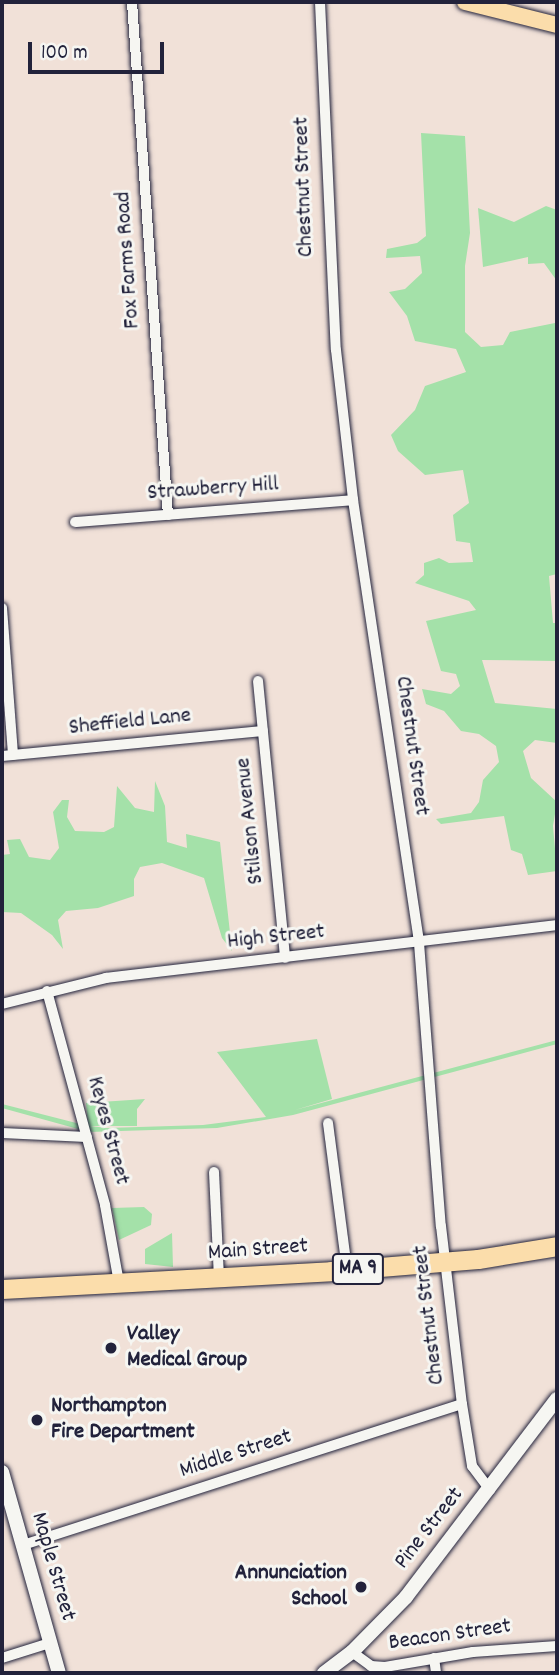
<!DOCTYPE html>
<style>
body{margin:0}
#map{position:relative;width:559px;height:1675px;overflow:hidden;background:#f1e1d8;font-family:Dekko,sans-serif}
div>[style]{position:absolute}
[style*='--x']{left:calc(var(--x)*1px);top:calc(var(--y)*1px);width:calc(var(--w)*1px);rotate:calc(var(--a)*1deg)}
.green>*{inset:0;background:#a4e1a9}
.roads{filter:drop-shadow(0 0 2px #22223b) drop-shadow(0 0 2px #22223b)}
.street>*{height:10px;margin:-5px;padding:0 5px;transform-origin:5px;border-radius:5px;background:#f6f6f2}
.secondary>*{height:14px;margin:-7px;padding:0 7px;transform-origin:7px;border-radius:7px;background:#f6f6f2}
.primary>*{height:16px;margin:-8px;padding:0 8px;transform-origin:8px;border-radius:8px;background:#fbddab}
.highway>*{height:19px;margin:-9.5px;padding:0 9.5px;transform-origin:9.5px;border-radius:9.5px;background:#fbddab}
.dots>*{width:19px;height:19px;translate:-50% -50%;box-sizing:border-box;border:4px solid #f6f6f2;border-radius:50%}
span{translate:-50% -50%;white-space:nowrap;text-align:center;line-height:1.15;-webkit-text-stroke:6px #f6f6f2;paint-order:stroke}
.shield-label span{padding:2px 5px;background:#f6f6f2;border:2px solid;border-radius:5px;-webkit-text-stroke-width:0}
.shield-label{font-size:21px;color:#22223b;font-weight:700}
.street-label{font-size:23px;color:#22223b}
.poi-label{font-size:23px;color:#22223b;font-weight:700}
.left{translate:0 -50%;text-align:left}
.right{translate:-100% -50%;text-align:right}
.frame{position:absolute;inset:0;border:4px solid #22223b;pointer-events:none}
.scale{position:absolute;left:28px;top:42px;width:136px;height:32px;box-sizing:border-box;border:4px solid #22223b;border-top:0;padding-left:9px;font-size:21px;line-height:24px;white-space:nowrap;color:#22223b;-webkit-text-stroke:5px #f6f6f2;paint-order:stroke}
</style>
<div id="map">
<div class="green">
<div style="clip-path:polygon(421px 133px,465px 136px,470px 233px,465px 266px,465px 332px,481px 347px,503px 345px,510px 332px,555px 323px,557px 318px,557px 574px,549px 576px,553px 623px,557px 623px,557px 661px,482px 660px,495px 703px,557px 709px,557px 743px,535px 740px,523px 751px,531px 778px,557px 802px,553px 826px,557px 871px,528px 875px,522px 854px,511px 850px,504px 816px,441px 824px,436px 819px,471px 813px,479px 802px,483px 780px,499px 762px,496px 746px,479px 734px,461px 731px,444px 711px,426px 704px,422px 689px,451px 694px,460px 686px,456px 674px,441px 671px,426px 621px,476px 610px,469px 601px,415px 583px,424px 575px,424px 563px,439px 558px,449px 563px,473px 562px,470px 543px,456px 541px,453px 515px,469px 503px,463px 470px,425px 475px,398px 451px,391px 435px,415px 410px,425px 386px,466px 372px,456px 349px,415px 341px,407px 316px,389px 292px,405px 289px,422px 273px,420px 256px,386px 258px,387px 249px,417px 243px,426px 236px)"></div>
<div style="clip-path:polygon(546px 206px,557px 210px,557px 281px,544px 263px,528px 264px,528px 257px,483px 267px,478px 208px,514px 222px)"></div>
<div style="clip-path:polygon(155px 781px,165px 806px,167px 842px,187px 848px,186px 834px,220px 842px,232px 951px,222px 938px,204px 878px,162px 863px,140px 867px,134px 879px,134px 896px,98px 908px,66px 911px,58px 920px,63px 949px,52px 935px,21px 913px,2px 912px,2px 855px,10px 854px,7px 840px,20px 839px,29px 857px,50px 860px,59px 848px,53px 812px,62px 800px,69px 800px,67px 817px,75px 831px,104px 832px,114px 827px,117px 786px,135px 808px,154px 812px)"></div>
<div style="clip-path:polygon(317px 1039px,332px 1099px,295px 1110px,557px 1040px,557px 1044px,293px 1115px,217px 1128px,89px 1132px,2px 1108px,2px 1104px,88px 1126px,86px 1103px,145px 1099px,137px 1109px,137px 1126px,90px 1126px,107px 1128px,203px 1125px,266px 1117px,217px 1052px)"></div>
<div style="clip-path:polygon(144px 1207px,152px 1214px,151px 1225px,119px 1240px,112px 1208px)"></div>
<div style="clip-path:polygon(172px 1233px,173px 1267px,145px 1264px,145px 1249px)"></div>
</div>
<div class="roads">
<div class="street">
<div style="--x:132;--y:2;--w:514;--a:85.99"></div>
<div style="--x:320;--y:2;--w:348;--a:87.4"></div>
<div style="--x:336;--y:350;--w:151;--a:83.5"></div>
<div style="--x:353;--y:500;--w:448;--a:81.5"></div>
<div style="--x:419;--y:943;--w:284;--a:85.6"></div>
<div style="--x:441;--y:1226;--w:179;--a:83.3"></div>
<div style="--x:462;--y:1404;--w:63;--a:80.8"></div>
<div style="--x:472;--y:1466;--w:30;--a:53"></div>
<div style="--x:75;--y:522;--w:279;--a:-4.5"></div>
<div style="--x:2;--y:608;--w:147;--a:85.7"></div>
<div style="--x:258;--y:681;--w:278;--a:84.4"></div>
<div style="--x:2;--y:756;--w:262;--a:-5.5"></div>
<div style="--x:47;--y:991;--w:222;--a:74.8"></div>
<div style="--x:105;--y:1205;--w:79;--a:79.8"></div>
<div style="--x:2;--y:1004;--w:107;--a:-14"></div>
<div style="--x:106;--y:978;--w:454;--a:-6.7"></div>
<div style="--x:328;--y:1123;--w:147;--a:82.6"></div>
<div style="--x:2;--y:1133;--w:85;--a:2.7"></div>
<div style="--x:214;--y:1172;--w:106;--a:87.3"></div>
<div style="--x:23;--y:1545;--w:461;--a:-17.8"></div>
<div style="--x:352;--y:1652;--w:24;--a:36"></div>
<div style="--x:371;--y:1666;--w:14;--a:4"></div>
<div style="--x:385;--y:1667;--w:89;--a:-9.7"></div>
<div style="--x:473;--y:1652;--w:84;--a:-4.1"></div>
<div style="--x:2;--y:1658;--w:50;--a:-17.4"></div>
<div style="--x:434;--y:1658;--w:15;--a:82"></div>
</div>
<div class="secondary">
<div style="--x:2;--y:1472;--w:209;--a:74.2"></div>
<div style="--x:324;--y:1673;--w:35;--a:-37"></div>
<div style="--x:352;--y:1652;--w:77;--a:-45.5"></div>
<div style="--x:406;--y:1597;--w:249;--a:-52.7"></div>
</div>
<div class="primary">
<div style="--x:465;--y:2;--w:95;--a:14"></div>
</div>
<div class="highway">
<div style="--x:2;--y:1289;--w:329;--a:-3.1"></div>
<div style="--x:331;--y:1271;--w:147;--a:-4.7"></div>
<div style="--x:478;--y:1259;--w:80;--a:-9.3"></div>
</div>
</div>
<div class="dots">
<div style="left:111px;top:1348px;background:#22223b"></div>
<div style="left:37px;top:1420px;background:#22223b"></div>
<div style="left:361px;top:1587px;background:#22223b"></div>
</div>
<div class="shield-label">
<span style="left:358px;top:1269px">MA 9</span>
</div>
<div class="street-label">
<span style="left:305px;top:187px;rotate:-92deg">Chestnut Street</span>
<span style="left:129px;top:260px;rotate:-94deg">Fox Farms Road</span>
<span style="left:213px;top:490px;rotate:-4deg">Strawberry Hill</span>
<span style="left:130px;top:723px;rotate:-6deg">Sheffield Lane</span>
<span style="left:411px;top:746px;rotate:82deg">Chestnut Street</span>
<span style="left:251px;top:821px;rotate:-96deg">Stilson Avenue</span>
<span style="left:276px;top:938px;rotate:-6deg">High Street</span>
<span style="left:107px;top:1131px;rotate:75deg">Keyes Street</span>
<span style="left:258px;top:1251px;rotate:-4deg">Main Street</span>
<span style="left:430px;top:1315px;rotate:-97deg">Chestnut Street</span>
<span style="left:236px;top:1455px;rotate:-18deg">Middle Street</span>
<span style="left:430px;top:1529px;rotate:-52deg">Pine Street</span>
<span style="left:52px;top:1567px;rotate:74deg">Maple Street</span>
<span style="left:450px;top:1636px;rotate:-8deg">Beacon Street</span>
</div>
<div class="poi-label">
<span class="left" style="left:127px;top:1348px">Valley<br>Medical Group</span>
<span class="left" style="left:51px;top:1420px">Northampton<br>Fire Department</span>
<span class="right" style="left:347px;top:1587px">Annunciation<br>School</span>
</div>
<div class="frame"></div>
<div class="scale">100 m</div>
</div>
